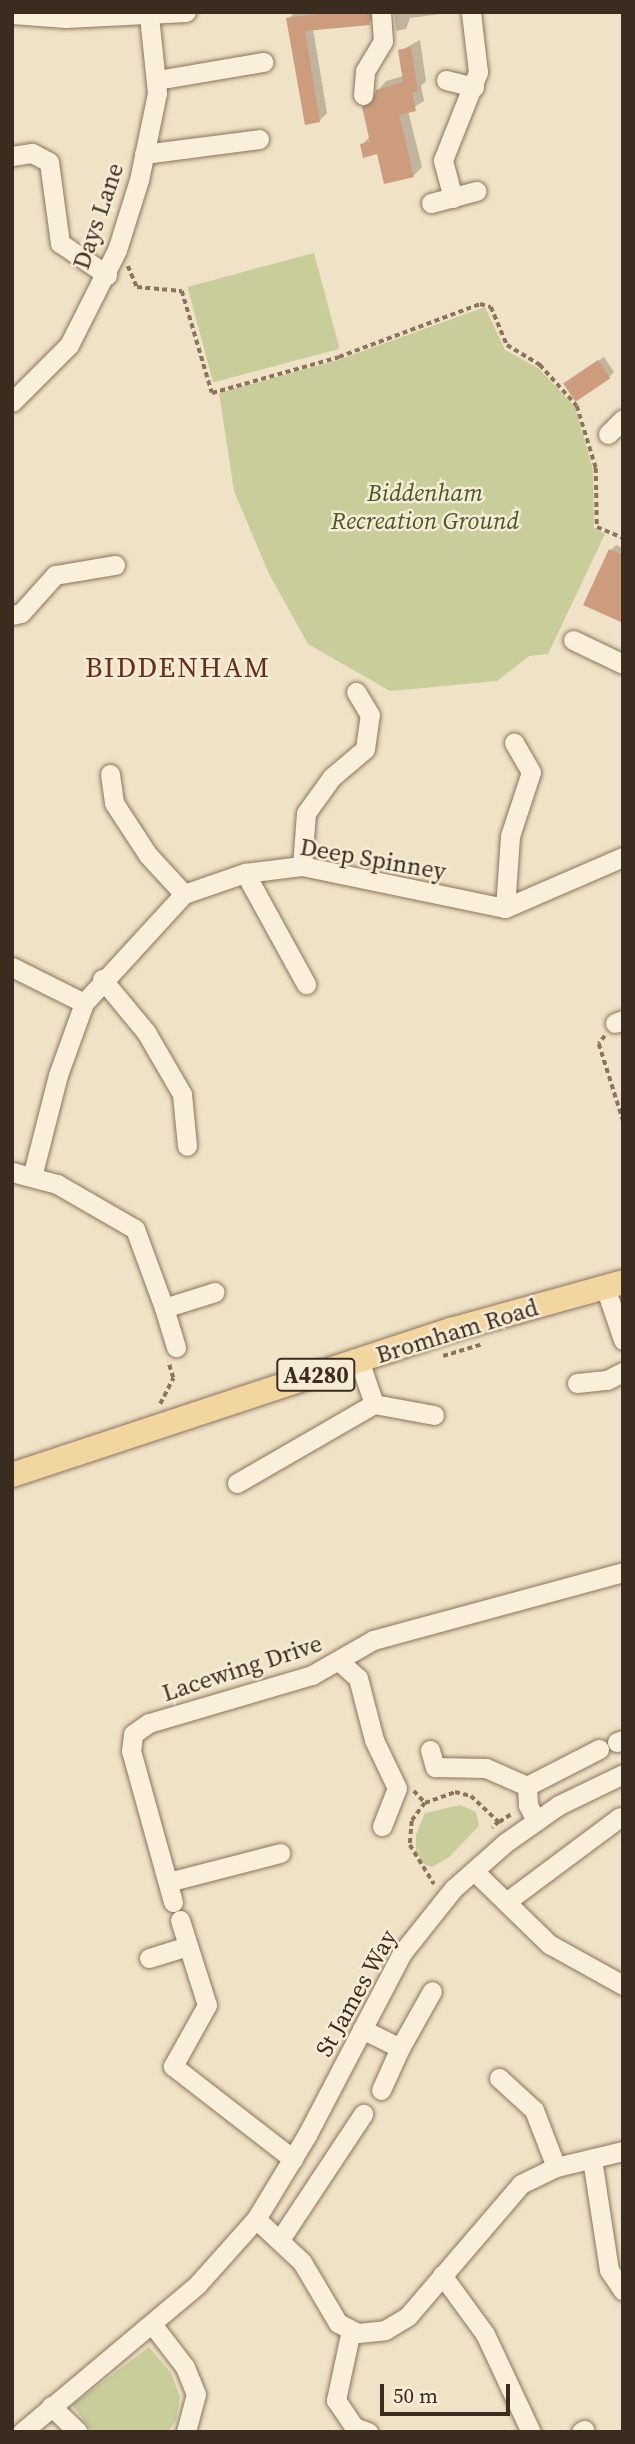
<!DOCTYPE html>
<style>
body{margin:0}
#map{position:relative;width:635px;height:2444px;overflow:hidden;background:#efe2c6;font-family:"Source Serif 4",serif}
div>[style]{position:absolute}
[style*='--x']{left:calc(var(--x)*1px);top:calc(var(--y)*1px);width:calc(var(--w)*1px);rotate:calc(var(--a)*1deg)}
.green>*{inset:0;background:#c8cd9a;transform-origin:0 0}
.shadow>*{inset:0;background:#0003}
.building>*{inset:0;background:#cd9c7c;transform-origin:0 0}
.path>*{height:3.5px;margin-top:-1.75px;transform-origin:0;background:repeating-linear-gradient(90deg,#8a745c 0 5px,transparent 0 8.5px)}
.roads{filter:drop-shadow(0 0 2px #8a745c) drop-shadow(0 0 2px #8a745c)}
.minor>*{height:19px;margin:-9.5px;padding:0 9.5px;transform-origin:9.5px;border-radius:9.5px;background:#f9efda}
.major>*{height:24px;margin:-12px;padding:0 12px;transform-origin:12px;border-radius:12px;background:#f1d69f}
span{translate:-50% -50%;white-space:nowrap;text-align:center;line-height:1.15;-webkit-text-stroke:5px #f6ecd6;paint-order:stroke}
.shield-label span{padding:2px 5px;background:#f6ecd6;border:2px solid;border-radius:5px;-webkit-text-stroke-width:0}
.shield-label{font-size:23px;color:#3a2c1f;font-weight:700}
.street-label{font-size:24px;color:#3a2c1f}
.park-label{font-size:24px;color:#4b5726;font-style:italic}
.quarter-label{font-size:28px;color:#672d1f;letter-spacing:2px}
.frame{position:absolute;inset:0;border:14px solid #3a2c1f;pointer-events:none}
.scale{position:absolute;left:380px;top:2384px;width:130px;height:32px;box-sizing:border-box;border:4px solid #3a2c1f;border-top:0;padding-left:9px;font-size:21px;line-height:24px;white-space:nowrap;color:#3a2c1f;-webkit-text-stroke:5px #f6ecd6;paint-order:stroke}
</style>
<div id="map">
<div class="green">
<div style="left:314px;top:253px;width:99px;height:131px;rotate:75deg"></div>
<div style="clip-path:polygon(485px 307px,505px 350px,538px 368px,575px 407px,593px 470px,594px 528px,605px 534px,548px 654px,529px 656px,497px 681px,390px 691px,308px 644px,269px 574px,234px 491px,219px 393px,338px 360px)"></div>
<div style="clip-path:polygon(460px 1805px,476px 1812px,479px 1826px,448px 1858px,432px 1867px,424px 1864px,416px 1851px,416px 1835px,425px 1813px)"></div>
<div style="clip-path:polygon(149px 2347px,171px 2373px,180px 2397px,176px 2421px,168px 2432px,93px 2432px,72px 2405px)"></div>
</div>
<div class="shadow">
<div style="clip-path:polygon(295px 12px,377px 12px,369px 24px,313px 29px,327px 113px,319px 121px,288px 19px)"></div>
<div style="clip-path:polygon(394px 12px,455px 12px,410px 18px,406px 29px,396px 31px)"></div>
<div style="clip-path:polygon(420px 40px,426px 81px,421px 86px,424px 101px,408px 111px,422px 167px,413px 176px,362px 145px,370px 136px,363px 108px,386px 81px,404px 76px,400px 51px)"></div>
<div style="clip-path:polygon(604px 357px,614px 372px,609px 377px,571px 379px)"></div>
<div style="clip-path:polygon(616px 545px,623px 548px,623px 621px,611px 550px)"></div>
</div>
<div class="building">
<div style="clip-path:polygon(334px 12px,369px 12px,370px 25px,305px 31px,320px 122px,305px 125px,286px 18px)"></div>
<div style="clip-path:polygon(411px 47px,418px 91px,412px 93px,416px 111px,399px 115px,414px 177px,384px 184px,377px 154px,363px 158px,360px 144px,370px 142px,362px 107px,373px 102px,376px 90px,403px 82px,398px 50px)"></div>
<div style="left:598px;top:360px;width:22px;height:42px;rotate:56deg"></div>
<div style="clip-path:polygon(609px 549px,623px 555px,623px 623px,583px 605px)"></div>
</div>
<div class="path">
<div style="--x:128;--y:266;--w:23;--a:67"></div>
<div style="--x:137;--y:287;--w:45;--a:5.1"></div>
<div style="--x:182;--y:291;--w:106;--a:73.6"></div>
<div style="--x:212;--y:393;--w:132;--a:-15.8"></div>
<div style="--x:339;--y:357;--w:151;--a:-20.6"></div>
<div style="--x:480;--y:304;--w:11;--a:15"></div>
<div style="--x:491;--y:307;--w:41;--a:67.2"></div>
<div style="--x:507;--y:345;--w:39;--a:31"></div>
<div style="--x:540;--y:365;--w:55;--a:47.9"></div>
<div style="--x:577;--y:406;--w:65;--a:73"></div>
<div style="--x:596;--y:468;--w:59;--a:89"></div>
<div style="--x:597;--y:527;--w:28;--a:23"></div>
<div style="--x:605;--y:1036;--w:10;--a:127"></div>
<div style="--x:599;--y:1044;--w:80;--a:72.5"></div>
<div style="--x:443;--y:1356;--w:42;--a:-16.7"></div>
<div style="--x:160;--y:1404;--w:29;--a:-63"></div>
<div style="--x:173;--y:1378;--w:17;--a:-107"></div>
<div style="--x:414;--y:1791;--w:16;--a:47"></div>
<div style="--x:425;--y:1803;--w:22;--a:126"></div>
<div style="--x:412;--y:1821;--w:24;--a:95"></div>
<div style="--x:410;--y:1845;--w:46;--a:58.4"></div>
<div style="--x:425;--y:1803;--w:32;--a:-20"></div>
<div style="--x:455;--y:1792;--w:16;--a:14"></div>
<div style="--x:471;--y:1796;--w:38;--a:43"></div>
<div style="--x:499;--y:1822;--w:9;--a:139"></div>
<div style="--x:499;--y:1822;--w:17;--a:-33"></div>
</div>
<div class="roads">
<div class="minor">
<div style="--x:12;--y:14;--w:54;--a:4.2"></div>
<div style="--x:66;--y:18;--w:120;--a:-2.9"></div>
<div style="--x:157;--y:80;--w:108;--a:-9.6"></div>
<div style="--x:446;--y:80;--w:29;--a:14"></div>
<div style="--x:363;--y:95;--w:24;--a:-85"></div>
<div style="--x:365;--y:71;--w:35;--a:-59"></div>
<div style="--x:383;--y:41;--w:29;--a:-94"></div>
<div style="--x:144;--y:154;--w:116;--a:-7.4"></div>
<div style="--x:12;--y:156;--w:20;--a:-9"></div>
<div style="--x:32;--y:153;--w:19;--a:28"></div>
<div style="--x:49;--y:162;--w:82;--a:82.3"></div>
<div style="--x:60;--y:243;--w:57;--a:34.2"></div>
<div style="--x:453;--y:198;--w:39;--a:-105"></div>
<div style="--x:443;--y:160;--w:95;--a:-68.3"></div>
<div style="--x:478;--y:72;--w:60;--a:-96.7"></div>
<div style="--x:431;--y:203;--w:47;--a:-14.9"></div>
<div style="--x:12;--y:402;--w:81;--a:-45"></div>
<div style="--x:69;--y:345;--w:106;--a:-63.2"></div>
<div style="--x:117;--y:250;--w:73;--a:-72.6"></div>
<div style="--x:139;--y:180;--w:89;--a:-78.3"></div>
<div style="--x:157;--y:93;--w:77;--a:-95.9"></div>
<div style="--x:608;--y:434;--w:21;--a:-45"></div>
<div style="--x:12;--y:615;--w:9;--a:-13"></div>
<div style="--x:21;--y:613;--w:51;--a:-48.2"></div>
<div style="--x:55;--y:575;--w:61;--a:-9.5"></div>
<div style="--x:573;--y:640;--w:55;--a:25.6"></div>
<div style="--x:110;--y:774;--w:29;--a:82"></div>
<div style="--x:114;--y:803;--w:62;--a:56.8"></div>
<div style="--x:148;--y:855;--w:53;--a:47.3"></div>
<div style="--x:302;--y:866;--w:53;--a:-85.7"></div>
<div style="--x:306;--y:813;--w:44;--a:-54.2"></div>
<div style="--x:332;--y:777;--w:43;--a:-40.3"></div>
<div style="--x:365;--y:749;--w:34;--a:-82"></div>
<div style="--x:370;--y:715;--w:27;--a:-121"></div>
<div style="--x:245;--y:873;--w:127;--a:61.2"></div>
<div style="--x:505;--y:908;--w:72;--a:-86"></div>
<div style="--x:510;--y:836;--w:67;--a:-71.8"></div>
<div style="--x:531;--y:772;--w:34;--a:-120"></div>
<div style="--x:12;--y:967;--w:80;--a:26.6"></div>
<div style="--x:102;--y:979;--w:69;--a:50.3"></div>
<div style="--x:146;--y:1032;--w:72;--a:59.9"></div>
<div style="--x:182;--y:1094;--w:52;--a:84.5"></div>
<div style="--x:615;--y:1023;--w:9;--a:-21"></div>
<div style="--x:12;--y:1172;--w:47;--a:14.9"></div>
<div style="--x:57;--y:1184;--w:90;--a:30"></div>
<div style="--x:135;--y:1229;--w:84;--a:69.8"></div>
<div style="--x:164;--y:1308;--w:53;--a:-17.4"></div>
<div style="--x:32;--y:1177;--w:105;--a:-75.7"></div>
<div style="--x:58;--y:1075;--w:77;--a:-70.1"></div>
<div style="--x:84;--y:1003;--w:148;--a:-47.5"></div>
<div style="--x:184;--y:894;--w:65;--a:-19"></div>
<div style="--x:245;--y:873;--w:57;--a:-7"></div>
<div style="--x:302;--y:866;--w:207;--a:11.7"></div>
<div style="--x:505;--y:908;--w:129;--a:-23.4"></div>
<div style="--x:605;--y:1287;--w:56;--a:71.2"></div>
<div style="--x:164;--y:1308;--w:41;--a:72.9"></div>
<div style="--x:577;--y:1383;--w:30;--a:-6"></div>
<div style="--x:607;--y:1380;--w:18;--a:-27"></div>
<div style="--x:374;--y:1404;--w:61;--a:10.4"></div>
<div style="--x:237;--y:1483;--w:158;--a:-30"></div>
<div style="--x:374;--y:1404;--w:46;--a:-108.8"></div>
<div style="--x:340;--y:1662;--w:24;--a:42"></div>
<div style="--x:358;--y:1678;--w:64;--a:75.5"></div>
<div style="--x:374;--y:1740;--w:53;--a:64.4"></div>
<div style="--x:397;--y:1788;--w:41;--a:111.5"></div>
<div style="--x:617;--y:1742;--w:6;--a:-18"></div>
<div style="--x:430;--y:1750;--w:18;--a:74"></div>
<div style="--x:435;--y:1767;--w:51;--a:1.1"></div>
<div style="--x:486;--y:1768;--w:45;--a:23.7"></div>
<div style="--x:527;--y:1786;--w:81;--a:-27.2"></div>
<div style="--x:527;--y:1786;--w:19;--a:87"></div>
<div style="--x:528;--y:1805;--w:18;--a:63"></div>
<div style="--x:474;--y:1871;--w:105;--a:44.2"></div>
<div style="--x:549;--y:1944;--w:85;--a:29"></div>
<div style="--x:168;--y:1882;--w:116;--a:-14.5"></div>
<div style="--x:173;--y:1902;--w:157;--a:-105.5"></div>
<div style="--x:131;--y:1751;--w:17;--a:-83"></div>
<div style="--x:133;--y:1734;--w:19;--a:-35"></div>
<div style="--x:149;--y:1723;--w:170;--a:-16.4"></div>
<div style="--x:312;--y:1675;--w:70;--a:-29.8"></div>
<div style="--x:373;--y:1640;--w:259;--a:-15.2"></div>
<div style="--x:506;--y:1902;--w:142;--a:-36.7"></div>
<div style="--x:180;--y:1920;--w:89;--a:72.4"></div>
<div style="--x:207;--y:2005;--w:70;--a:119.1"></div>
<div style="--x:173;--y:2066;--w:152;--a:37.8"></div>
<div style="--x:149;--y:1958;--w:41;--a:-17.1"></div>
<div style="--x:362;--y:2029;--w:42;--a:26.6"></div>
<div style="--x:400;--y:2048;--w:46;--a:114.3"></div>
<div style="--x:400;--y:2048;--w:65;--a:-60.7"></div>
<div style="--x:499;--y:2078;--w:47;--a:42.4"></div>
<div style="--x:534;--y:2110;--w:61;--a:68.9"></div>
<div style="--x:592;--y:2159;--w:112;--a:81.3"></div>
<div style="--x:609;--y:2270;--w:25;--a:56"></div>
<div style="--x:256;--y:2219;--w:63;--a:43.1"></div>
<div style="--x:302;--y:2262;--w:71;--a:59.5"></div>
<div style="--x:338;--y:2323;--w:22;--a:27"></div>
<div style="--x:358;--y:2333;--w:27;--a:-6"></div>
<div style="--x:385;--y:2330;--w:27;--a:-31"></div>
<div style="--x:408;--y:2316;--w:174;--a:-49.4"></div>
<div style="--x:521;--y:2184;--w:39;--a:-26"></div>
<div style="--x:556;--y:2167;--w:69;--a:-13.4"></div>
<div style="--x:281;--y:2238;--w:149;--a:-56.5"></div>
<div style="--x:442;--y:2275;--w:73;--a:53.9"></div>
<div style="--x:485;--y:2334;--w:108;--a:64.9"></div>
<div style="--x:152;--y:2324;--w:54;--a:52.5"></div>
<div style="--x:185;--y:2367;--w:29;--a:68"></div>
<div style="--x:196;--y:2394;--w:39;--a:105"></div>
<div style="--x:351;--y:2330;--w:72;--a:102.1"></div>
<div style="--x:336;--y:2400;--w:32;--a:56"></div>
<div style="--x:354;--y:2427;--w:15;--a:20"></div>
<div style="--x:51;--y:2406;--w:37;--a:44"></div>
<div style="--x:22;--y:2432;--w:229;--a:-40"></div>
<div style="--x:197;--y:2285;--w:89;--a:-48.2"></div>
<div style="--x:256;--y:2219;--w:100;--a:-58.8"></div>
<div style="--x:308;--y:2133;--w:203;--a:-62.4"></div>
<div style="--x:402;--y:1953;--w:82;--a:-51.4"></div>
<div style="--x:453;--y:1889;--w:69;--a:-41.5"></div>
<div style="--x:505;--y:1843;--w:66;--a:-35.1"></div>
<div style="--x:559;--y:1805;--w:71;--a:-25.8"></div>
<div style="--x:581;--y:2432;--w:4;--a:-34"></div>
</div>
<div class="major">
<div style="--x:12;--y:1475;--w:465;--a:-18.3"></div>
<div style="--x:454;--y:1329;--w:175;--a:-15.5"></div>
</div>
</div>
<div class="shield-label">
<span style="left:316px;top:1375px">A4280</span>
</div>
<div class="street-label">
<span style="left:98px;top:216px;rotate:-71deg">Days Lane</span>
<span style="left:373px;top:859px;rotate:10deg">Deep Spinney</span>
<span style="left:457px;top:1331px;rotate:-17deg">Bromham Road</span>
<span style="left:242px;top:1668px;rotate:-18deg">Lacewing Drive</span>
<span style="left:356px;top:1993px;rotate:-61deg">St James Way</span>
</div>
<div class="park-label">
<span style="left:425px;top:507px">Biddenham<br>Recreation Ground</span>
</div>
<div class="quarter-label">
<span style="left:178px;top:667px">BIDDENHAM</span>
</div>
<div class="frame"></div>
<div class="scale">50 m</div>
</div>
